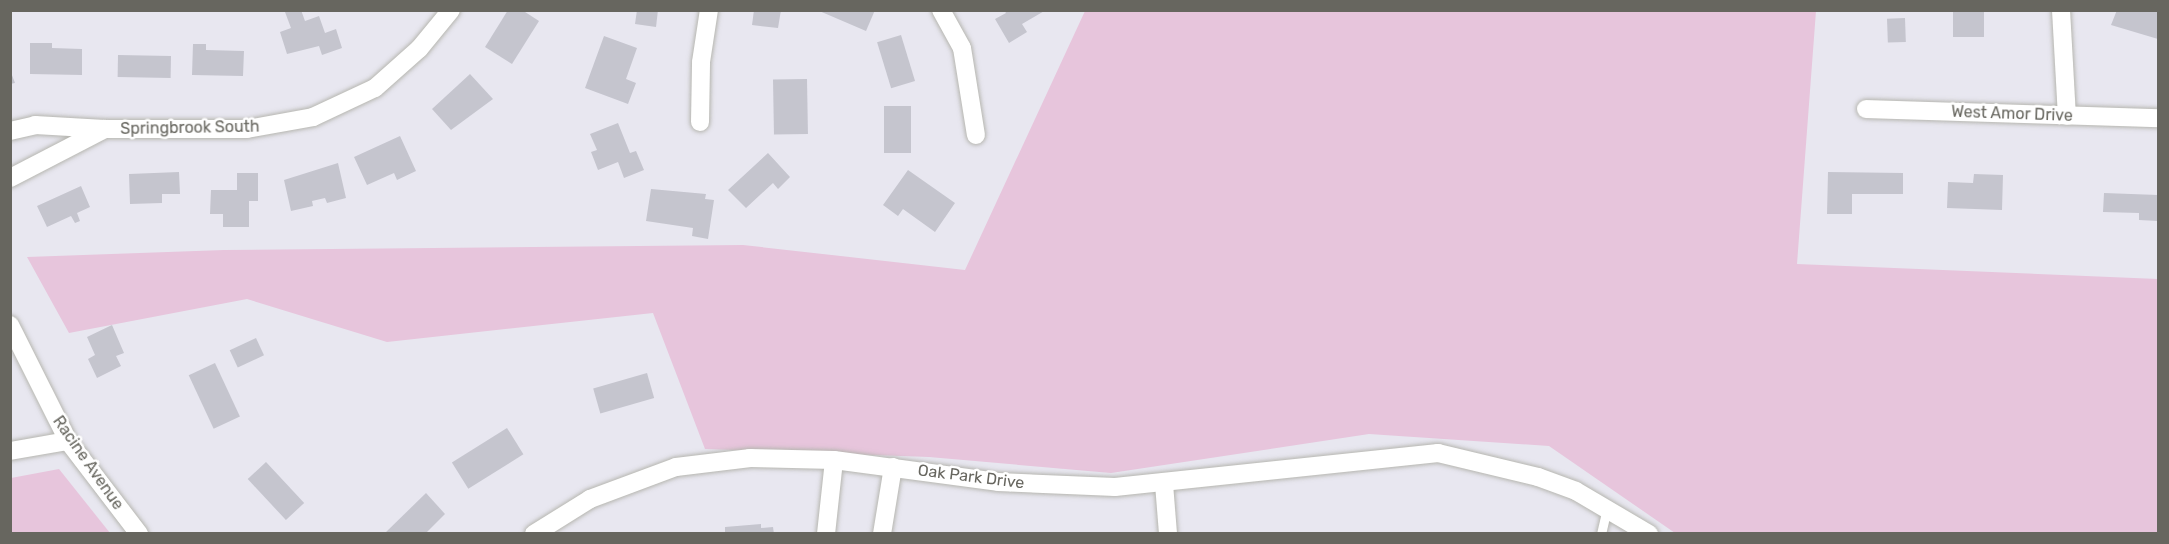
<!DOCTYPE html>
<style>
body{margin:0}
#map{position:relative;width:2169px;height:544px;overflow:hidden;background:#e8e7f0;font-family:Rubik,sans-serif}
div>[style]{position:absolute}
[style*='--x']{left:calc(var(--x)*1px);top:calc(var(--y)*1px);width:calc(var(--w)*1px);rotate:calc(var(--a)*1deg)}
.green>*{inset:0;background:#e7c5dc}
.building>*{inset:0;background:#c5c5ce;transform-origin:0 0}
.roads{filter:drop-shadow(0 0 2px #b6b6b0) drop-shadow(0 0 2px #b6b6b0)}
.lane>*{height:9px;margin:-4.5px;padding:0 4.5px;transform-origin:4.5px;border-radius:4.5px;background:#fff}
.street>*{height:18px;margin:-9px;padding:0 9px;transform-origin:9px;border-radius:9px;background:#fff}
.secondary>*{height:18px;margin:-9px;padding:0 9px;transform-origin:9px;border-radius:9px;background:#fff}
span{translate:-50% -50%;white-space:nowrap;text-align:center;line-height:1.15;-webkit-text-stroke:5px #fff;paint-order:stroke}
.street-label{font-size:16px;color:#67665f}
.frame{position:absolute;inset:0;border:12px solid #67665f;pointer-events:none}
</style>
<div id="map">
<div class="green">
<div style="clip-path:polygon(1085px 11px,1816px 11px,1797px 264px,2158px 279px,2158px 533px,1675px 533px,1549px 446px,1369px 434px,1111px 473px,929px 457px,705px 449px,653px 313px,387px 342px,247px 299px,69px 333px,27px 257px,224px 250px,743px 245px,965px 270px)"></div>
<div style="clip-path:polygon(59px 469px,110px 533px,11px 533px,11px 478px)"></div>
</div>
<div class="building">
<div style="clip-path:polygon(301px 10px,305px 21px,319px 16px,325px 33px,336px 29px,342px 48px,322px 55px,319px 46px,287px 54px,280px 32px,291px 28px,285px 12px)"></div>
<div style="clip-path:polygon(508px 10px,522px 10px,539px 21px,512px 64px,485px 47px)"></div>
<div style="clip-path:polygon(637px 10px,658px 10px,656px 27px,635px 24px)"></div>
<div style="clip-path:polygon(754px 10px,781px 10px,778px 28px,752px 25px)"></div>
<div style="clip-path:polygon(817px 10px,875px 10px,866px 31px)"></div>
<div style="clip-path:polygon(1004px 10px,1046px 10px,1022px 24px,1027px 32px,1009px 43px,995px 19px,1006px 13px)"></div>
<div style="left:1953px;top:10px;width:31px;height:27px"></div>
<div style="clip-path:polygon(2117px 10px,2158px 10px,2158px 39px,2111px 25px)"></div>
<div style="left:1905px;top:18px;width:24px;height:18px;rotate:88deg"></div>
<div style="left:901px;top:35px;width:48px;height:25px;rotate:73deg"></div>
<div style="clip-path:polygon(604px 36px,637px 48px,626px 79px,636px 83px,628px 104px,585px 88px)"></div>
<div style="clip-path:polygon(30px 43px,52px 43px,52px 48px,82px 49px,82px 75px,30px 74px)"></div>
<div style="clip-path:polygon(193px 44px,206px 44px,206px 50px,244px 51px,243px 76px,192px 75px)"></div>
<div style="left:118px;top:55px;width:53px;height:22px;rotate:1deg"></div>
<div style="clip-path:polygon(10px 70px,15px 83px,10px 84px)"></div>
<div style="clip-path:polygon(470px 74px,493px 99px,451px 130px,432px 109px)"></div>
<div style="left:807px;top:79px;width:55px;height:34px;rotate:89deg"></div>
<div style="left:884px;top:106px;width:27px;height:47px"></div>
<div style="clip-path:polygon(618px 123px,630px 153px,636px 151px,644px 170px,624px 178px,618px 162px,598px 170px,591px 152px,597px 150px,590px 134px)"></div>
<div style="clip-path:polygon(400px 136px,416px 171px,397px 180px,394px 173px,367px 185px,354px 157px)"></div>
<div style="clip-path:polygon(768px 153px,790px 177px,778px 189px,773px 183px,746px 208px,728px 190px)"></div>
<div style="clip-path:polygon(338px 163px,346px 198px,327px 203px,325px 198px,312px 201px,313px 206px,291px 211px,284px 180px)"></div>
<div style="clip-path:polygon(908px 170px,955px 203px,935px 232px,903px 209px,898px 216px,883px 205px)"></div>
<div style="clip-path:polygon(179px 172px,180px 194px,162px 194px,162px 203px,130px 204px,129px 174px)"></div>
<div style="clip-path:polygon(1828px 172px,1903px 173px,1903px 194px,1852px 194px,1852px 214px,1827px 214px)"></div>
<div style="clip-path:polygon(237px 173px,258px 173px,258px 201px,249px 201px,249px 227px,223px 227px,223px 214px,210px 214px,211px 190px,237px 190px)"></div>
<div style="clip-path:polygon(1974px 174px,2003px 175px,2002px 210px,1947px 208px,1948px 182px,1973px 183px)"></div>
<div style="clip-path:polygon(81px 186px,90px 207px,77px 213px,80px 221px,75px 223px,71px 216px,47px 227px,37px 206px)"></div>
<div style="clip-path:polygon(651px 189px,706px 194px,705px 199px,714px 200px,708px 239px,692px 236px,693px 228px,646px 221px)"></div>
<div style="clip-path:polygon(2104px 193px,2158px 195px,2158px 221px,2139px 220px,2139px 213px,2103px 212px)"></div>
<div style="clip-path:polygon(112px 325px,124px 353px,116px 356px,121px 366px,97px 378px,88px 359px,95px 355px,87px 337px)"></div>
<div style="left:256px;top:338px;width:19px;height:29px;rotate:65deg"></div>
<div style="left:215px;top:363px;width:59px;height:29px;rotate:65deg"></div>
<div style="left:647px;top:373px;width:26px;height:56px;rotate:74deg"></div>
<div style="left:507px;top:428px;width:31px;height:65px;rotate:58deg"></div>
<div style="left:266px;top:462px;width:56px;height:25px;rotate:47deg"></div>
<div style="clip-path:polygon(426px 493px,445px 514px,425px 534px,384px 534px)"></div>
<div style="clip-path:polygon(761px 524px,761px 528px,773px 527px,774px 534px,725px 534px,725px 527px)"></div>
</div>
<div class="roads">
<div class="lane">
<div style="--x:1601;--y:534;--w:28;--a:-77"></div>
</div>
<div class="street">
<div style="--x:941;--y:10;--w:43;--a:61.1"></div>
<div style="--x:962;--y:48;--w:88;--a:80.9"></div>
<div style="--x:2061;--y:10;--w:106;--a:86.8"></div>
<div style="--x:1866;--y:109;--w:292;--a:1.8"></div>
<div style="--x:700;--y:122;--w:60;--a:-89"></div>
<div style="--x:701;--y:62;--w:53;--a:-81.3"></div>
<div style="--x:10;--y:131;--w:26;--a:-13"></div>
<div style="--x:35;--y:125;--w:70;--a:3.3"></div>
<div style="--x:105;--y:129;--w:142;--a:0"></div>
<div style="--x:247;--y:129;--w:67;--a:-10.3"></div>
<div style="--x:313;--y:117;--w:68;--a:-25.1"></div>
<div style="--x:375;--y:88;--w:59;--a:-41.6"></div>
<div style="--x:419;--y:49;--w:50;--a:-50.6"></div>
<div style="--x:10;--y:178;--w:107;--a:-27.3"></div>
<div style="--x:1164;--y:484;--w:50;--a:85.4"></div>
<div style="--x:534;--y:534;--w:66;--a:-32"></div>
<div style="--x:590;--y:499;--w:92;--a:-20.4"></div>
<div style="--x:676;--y:467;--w:75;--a:-6.9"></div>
<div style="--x:750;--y:458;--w:84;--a:1.4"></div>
<div style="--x:834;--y:460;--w:165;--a:7.6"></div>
<div style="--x:998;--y:482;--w:117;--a:2.4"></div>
<div style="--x:1115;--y:487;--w:325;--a:-6"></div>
<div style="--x:1438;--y:453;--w:103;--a:13.5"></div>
<div style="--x:1538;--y:477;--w:40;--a:20.2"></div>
<div style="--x:1576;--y:491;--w:85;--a:30.5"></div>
<div style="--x:826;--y:534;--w:74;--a:-83.8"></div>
<div style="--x:882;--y:534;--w:68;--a:-80.7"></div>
</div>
<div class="secondary">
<div style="--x:10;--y:325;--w:130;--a:63.4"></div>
<div style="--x:68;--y:441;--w:117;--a:52.6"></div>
<div style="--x:10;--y:451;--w:59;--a:-9.8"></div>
</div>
</div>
<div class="street-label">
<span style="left:2012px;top:114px;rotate:2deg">West Amor Drive</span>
<span style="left:190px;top:128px;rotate:-1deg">Springbrook South</span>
<span style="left:88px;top:463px;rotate:55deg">Racine Avenue</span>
<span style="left:971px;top:477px;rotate:7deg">Oak Park Drive</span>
</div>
<div class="frame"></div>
</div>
